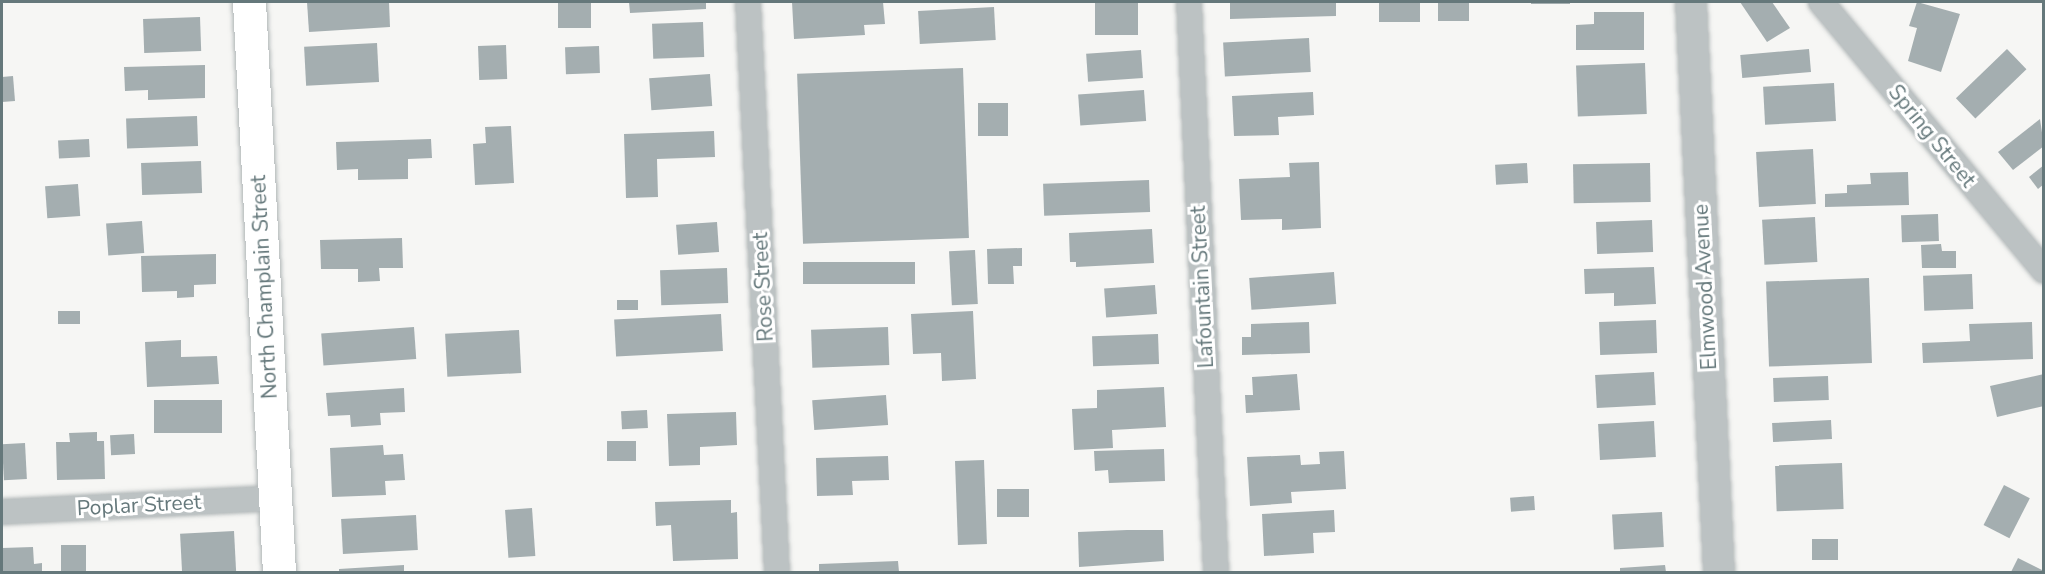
<!DOCTYPE html>
<style>
body{margin:0}
#map{position:relative;width:2045px;height:574px;overflow:hidden;background:#f6f6f4;font-family:"Nunito Sans",sans-serif}
div>[style]{position:absolute}
[style*='--x']{left:calc(var(--x)*1px);top:calc(var(--y)*1px);width:calc(var(--w)*1px);rotate:calc(var(--a)*1deg)}
.building>*{inset:0;background:#a4aeb0;transform-origin:0 0}
.roads{filter:drop-shadow(0 0 2px #b0b6b7) drop-shadow(0 0 2px #b0b6b7)}
.minor>*{height:24px;margin:-12px;padding:0 12px;transform-origin:12px;border-radius:12px;background:#bcc2c3}
.tertiary>*{height:30px;margin:-15px;padding:0 15px;transform-origin:15px;border-radius:15px;background:#bcc2c3}
.primary>*{height:33px;margin:-16.5px;padding:0 16.5px;transform-origin:16.5px;border-radius:16.5px;background:#fff}
span{translate:-50% -50%;white-space:nowrap;text-align:center;line-height:1.15;-webkit-text-stroke:6px #fff;paint-order:stroke}
.street-label{font-size:21px;color:#65787b}
.frame{position:absolute;inset:0;border:3px solid #65787b;pointer-events:none}
</style>
<div id="map">
<div class="building">
<div style="clip-path:polygon(307px 2px,389px 2px,390px 27px,309px 32px)"></div>
<div style="left:558px;top:2px;width:33px;height:26px"></div>
<div style="clip-path:polygon(629px 2px,706px 2px,706px 9px,630px 13px)"></div>
<div style="clip-path:polygon(792px 2px,883px 2px,885px 24px,864px 25px,865px 35px,794px 39px)"></div>
<div style="left:1095px;top:2px;width:43px;height:33px"></div>
<div style="clip-path:polygon(1230px 2px,1336px 2px,1336px 16px,1230px 19px)"></div>
<div style="left:1379px;top:2px;width:41px;height:20px"></div>
<div style="left:1438px;top:2px;width:31px;height:19px"></div>
<div style="left:1531px;top:2px;width:39px;height:2px"></div>
<div style="clip-path:polygon(1740px 2px,1772px 2px,1790px 28px,1767px 42px)"></div>
<div style="clip-path:polygon(1917px 2px,1960px 14px,1941px 72px,1908px 61px,1917px 28px,1909px 26px)"></div>
<div style="left:994px;top:7px;width:33px;height:76px;rotate:87deg"></div>
<div style="clip-path:polygon(1594px 12px,1644px 12px,1644px 50px,1576px 50px,1576px 25px,1594px 24px)"></div>
<div style="left:200px;top:17px;width:34px;height:57px;rotate:88deg"></div>
<div style="left:703px;top:22px;width:35px;height:51px;rotate:88deg"></div>
<div style="left:1309px;top:38px;width:34px;height:86px;rotate:87deg"></div>
<div style="left:377px;top:43px;width:39px;height:73px;rotate:87deg"></div>
<div style="left:506px;top:45px;width:34px;height:28px;rotate:88deg"></div>
<div style="left:599px;top:46px;width:27px;height:34px;rotate:88deg"></div>
<div style="left:1809px;top:49px;width:23px;height:69px;rotate:85deg"></div>
<div style="left:2007px;top:49px;width:28px;height:71px;rotate:46deg"></div>
<div style="left:1141px;top:50px;width:28px;height:55px;rotate:86deg"></div>
<div style="left:1645px;top:63px;width:51px;height:69px;rotate:88deg"></div>
<div style="clip-path:polygon(205px 65px,205px 98px,148px 100px,148px 90px,125px 91px,124px 67px)"></div>
<div style="left:963px;top:68px;width:170px;height:166px;rotate:88deg"></div>
<div style="left:710px;top:74px;width:32px;height:61px;rotate:86deg"></div>
<div style="clip-path:polygon(13px 76px,15px 101px,2px 102px,2px 77px)"></div>
<div style="left:1834px;top:83px;width:38px;height:71px;rotate:87deg"></div>
<div style="left:1144px;top:90px;width:31px;height:66px;rotate:86deg"></div>
<div style="clip-path:polygon(1313px 92px,1314px 115px,1278px 117px,1279px 135px,1234px 136px,1232px 96px)"></div>
<div style="left:978px;top:103px;width:30px;height:33px"></div>
<div style="left:197px;top:116px;width:30px;height:71px;rotate:88deg"></div>
<div style="clip-path:polygon(2040px 119px,2044px 146px,2013px 170px,1998px 152px)"></div>
<div style="clip-path:polygon(511px 126px,514px 183px,475px 185px,473px 144px,486px 143px,485px 127px)"></div>
<div style="clip-path:polygon(714px 131px,715px 157px,657px 159px,658px 197px,626px 198px,624px 134px)"></div>
<div style="left:89px;top:139px;width:18px;height:31px;rotate:87deg"></div>
<div style="clip-path:polygon(431px 139px,432px 158px,408px 159px,408px 179px,358px 180px,358px 169px,337px 170px,336px 142px)"></div>
<div style="left:1813px;top:149px;width:55px;height:57px;rotate:87deg"></div>
<div style="left:201px;top:161px;width:32px;height:60px;rotate:88deg"></div>
<div style="clip-path:polygon(1319px 162px,1321px 228px,1282px 230px,1282px 219px,1241px 220px,1239px 179px,1290px 177px,1289px 163px)"></div>
<div style="left:1527px;top:163px;width:20px;height:32px;rotate:87deg"></div>
<div style="left:1650px;top:163px;width:39px;height:77px;rotate:89deg"></div>
<div style="clip-path:polygon(2044px 165px,2044px 184px,2038px 189px,2029px 177px)"></div>
<div style="clip-path:polygon(1908px 172px,1909px 205px,1825px 207px,1825px 194px,1847px 193px,1847px 185px,1871px 184px,1870px 173px)"></div>
<div style="left:1149px;top:180px;width:32px;height:106px;rotate:88deg"></div>
<div style="left:78px;top:184px;width:32px;height:33px;rotate:86deg"></div>
<div style="left:1938px;top:214px;width:27px;height:37px;rotate:88deg"></div>
<div style="left:1815px;top:217px;width:45px;height:53px;rotate:87deg"></div>
<div style="left:1652px;top:220px;width:32px;height:56px;rotate:88deg"></div>
<div style="left:142px;top:221px;width:32px;height:36px;rotate:86deg"></div>
<div style="left:717px;top:222px;width:30px;height:41px;rotate:86deg"></div>
<div style="clip-path:polygon(1152px 229px,1154px 263px,1076px 267px,1076px 262px,1070px 262px,1069px 233px)"></div>
<div style="clip-path:polygon(402px 238px,403px 268px,379px 268px,380px 281px,358px 282px,358px 269px,321px 269px,320px 240px)"></div>
<div style="clip-path:polygon(1941px 244px,1942px 251px,1956px 251px,1956px 268px,1922px 268px,1921px 245px)"></div>
<div style="clip-path:polygon(1022px 248px,1022px 266px,1013px 266px,1014px 284px,988px 284px,987px 249px)"></div>
<div style="left:975px;top:250px;width:54px;height:26px;rotate:87deg"></div>
<div style="clip-path:polygon(216px 254px,216px 284px,194px 285px,194px 297px,177px 298px,177px 291px,142px 292px,141px 256px)"></div>
<div style="left:915px;top:262px;width:22px;height:112px;rotate:90deg"></div>
<div style="clip-path:polygon(1654px 267px,1656px 304px,1614px 306px,1614px 293px,1585px 294px,1584px 269px)"></div>
<div style="left:727px;top:268px;width:35px;height:67px;rotate:88deg"></div>
<div style="left:1334px;top:272px;width:32px;height:85px;rotate:86deg"></div>
<div style="left:1972px;top:274px;width:35px;height:49px;rotate:88deg"></div>
<div style="left:1869px;top:278px;width:85px;height:103px;rotate:88deg"></div>
<div style="left:1155px;top:285px;width:29px;height:51px;rotate:86deg"></div>
<div style="left:638px;top:300px;width:10px;height:21px;rotate:90deg"></div>
<div style="left:80px;top:311px;width:13px;height:22px;rotate:90deg"></div>
<div style="clip-path:polygon(973px 311px,976px 379px,942px 381px,941px 353px,913px 354px,911px 314px)"></div>
<div style="left:721px;top:314px;width:37px;height:107px;rotate:87deg"></div>
<div style="left:1656px;top:320px;width:33px;height:57px;rotate:88deg"></div>
<div style="clip-path:polygon(1309px 322px,1310px 353px,1242px 355px,1242px 337px,1251px 337px,1251px 324px)"></div>
<div style="clip-path:polygon(2032px 322px,2033px 359px,1923px 363px,1922px 343px,1970px 341px,1969px 324px)"></div>
<div style="left:414px;top:327px;width:32px;height:93px;rotate:86deg"></div>
<div style="left:888px;top:327px;width:38px;height:77px;rotate:88deg"></div>
<div style="left:519px;top:330px;width:43px;height:74px;rotate:87deg"></div>
<div style="left:1158px;top:334px;width:30px;height:66px;rotate:88deg"></div>
<div style="clip-path:polygon(181px 340px,181px 357px,217px 356px,219px 384px,147px 387px,145px 342px)"></div>
<div style="left:1654px;top:372px;width:33px;height:59px;rotate:87deg"></div>
<div style="clip-path:polygon(1297px 374px,1300px 410px,1246px 413px,1245px 395px,1253px 395px,1252px 377px)"></div>
<div style="clip-path:polygon(2044px 374px,2044px 406px,1997px 417px,1990px 386px)"></div>
<div style="left:1828px;top:376px;width:24px;height:55px;rotate:88deg"></div>
<div style="clip-path:polygon(1164px 387px,1166px 427px,1112px 430px,1113px 448px,1074px 450px,1072px 409px,1097px 408px,1097px 390px)"></div>
<div style="clip-path:polygon(404px 388px,405px 412px,380px 413px,381px 425px,351px 427px,350px 415px,328px 416px,326px 393px)"></div>
<div style="left:886px;top:395px;width:30px;height:74px;rotate:86deg"></div>
<div style="left:222px;top:400px;width:33px;height:68px;rotate:90deg"></div>
<div style="left:647px;top:410px;width:18px;height:26px;rotate:87deg"></div>
<div style="clip-path:polygon(736px 412px,737px 445px,700px 447px,700px 465px,669px 466px,667px 414px)"></div>
<div style="left:1831px;top:420px;width:19px;height:59px;rotate:87deg"></div>
<div style="left:1654px;top:421px;width:36px;height:56px;rotate:87deg"></div>
<div style="clip-path:polygon(97px 432px,97px 441px,104px 441px,105px 479px,57px 480px,56px 442px,70px 442px,69px 433px)"></div>
<div style="left:134px;top:434px;width:20px;height:24px;rotate:87deg"></div>
<div style="left:636px;top:441px;width:20px;height:29px;rotate:90deg"></div>
<div style="left:25px;top:443px;width:36px;height:23px;rotate:87deg"></div>
<div style="clip-path:polygon(383px 445px,384px 455px,403px 454px,405px 480px,385px 481px,386px 495px,332px 497px,330px 448px)"></div>
<div style="clip-path:polygon(1164px 449px,1165px 481px,1109px 483px,1108px 470px,1095px 471px,1094px 451px)"></div>
<div style="clip-path:polygon(1344px 451px,1346px 489px,1291px 492px,1292px 503px,1250px 506px,1247px 457px,1300px 455px,1301px 465px,1320px 464px,1319px 452px)"></div>
<div style="clip-path:polygon(888px 456px,889px 480px,852px 481px,853px 495px,817px 496px,816px 458px)"></div>
<div style="left:984px;top:460px;width:84px;height:29px;rotate:88deg"></div>
<div style="left:1842px;top:463px;width:46px;height:67px;rotate:88deg"></div>
<div style="left:2004px;top:485px;width:29px;height:45px;rotate:27deg"></div>
<div style="left:1029px;top:489px;width:28px;height:32px;rotate:90deg"></div>
<div style="left:1534px;top:496px;width:14px;height:24px;rotate:86deg"></div>
<div style="clip-path:polygon(731px 500px,731px 513px,737px 512px,738px 559px,673px 561px,671px 525px,656px 526px,655px 502px)"></div>
<div style="left:532px;top:508px;width:48px;height:27px;rotate:86deg"></div>
<div style="clip-path:polygon(1334px 510px,1335px 532px,1313px 533px,1314px 553px,1264px 556px,1262px 514px)"></div>
<div style="left:1662px;top:512px;width:35px;height:50px;rotate:87deg"></div>
<div style="left:416px;top:515px;width:35px;height:75px;rotate:87deg"></div>
<div style="clip-path:polygon(1127px 530px,1163px 530px,1164px 561px,1079px 567px,1078px 532px)"></div>
<div style="left:234px;top:531px;width:41px;height:54px;rotate:87deg"></div>
<div style="left:1812px;top:539px;width:26px;height:21px"></div>
<div style="left:61px;top:545px;width:25px;height:27px"></div>
<div style="clip-path:polygon(33px 547px,34px 564px,42px 563px,42px 572px,2px 572px,2px 548px)"></div>
<div style="clip-path:polygon(2018px 558px,2044px 571px,2044px 572px,2011px 572px)"></div>
<div style="clip-path:polygon(898px 561px,899px 572px,819px 572px,819px 564px)"></div>
<div style="clip-path:polygon(404px 565px,404px 572px,339px 572px,339px 569px)"></div>
<div style="clip-path:polygon(1665px 565px,1666px 572px,1620px 572px,1620px 568px)"></div>
</div>
<div class="roads">
<div class="minor">
<div style="--x:748;--y:2;--w:571;--a:87.09"></div>
<div style="--x:1189;--y:2;--w:571;--a:87.29"></div>
<div style="--x:1821;--y:2;--w:349;--a:50.3"></div>
<div style="--x:2;--y:512;--w:274;--a:-2.9"></div>
</div>
<div class="tertiary">
<div style="--x:1691;--y:2;--w:571;--a:87.19"></div>
</div>
<div class="primary">
<div style="--x:249;--y:2;--w:571;--a:86.99"></div>
</div>
</div>
<div class="street-label">
<span style="left:1932px;top:136px;rotate:51deg">Spring Street</span>
<span style="left:264px;top:287px;rotate:-93deg">North Champlain Street</span>
<span style="left:763px;top:287px;rotate:-93deg">Rose Street</span>
<span style="left:1202px;top:287px;rotate:-93deg">Lafountain Street</span>
<span style="left:1705px;top:287px;rotate:-93deg">Elmwood Avenue</span>
<span style="left:139px;top:505px;rotate:-3deg">Poplar Street</span>
</div>
<div class="frame"></div>
</div>
